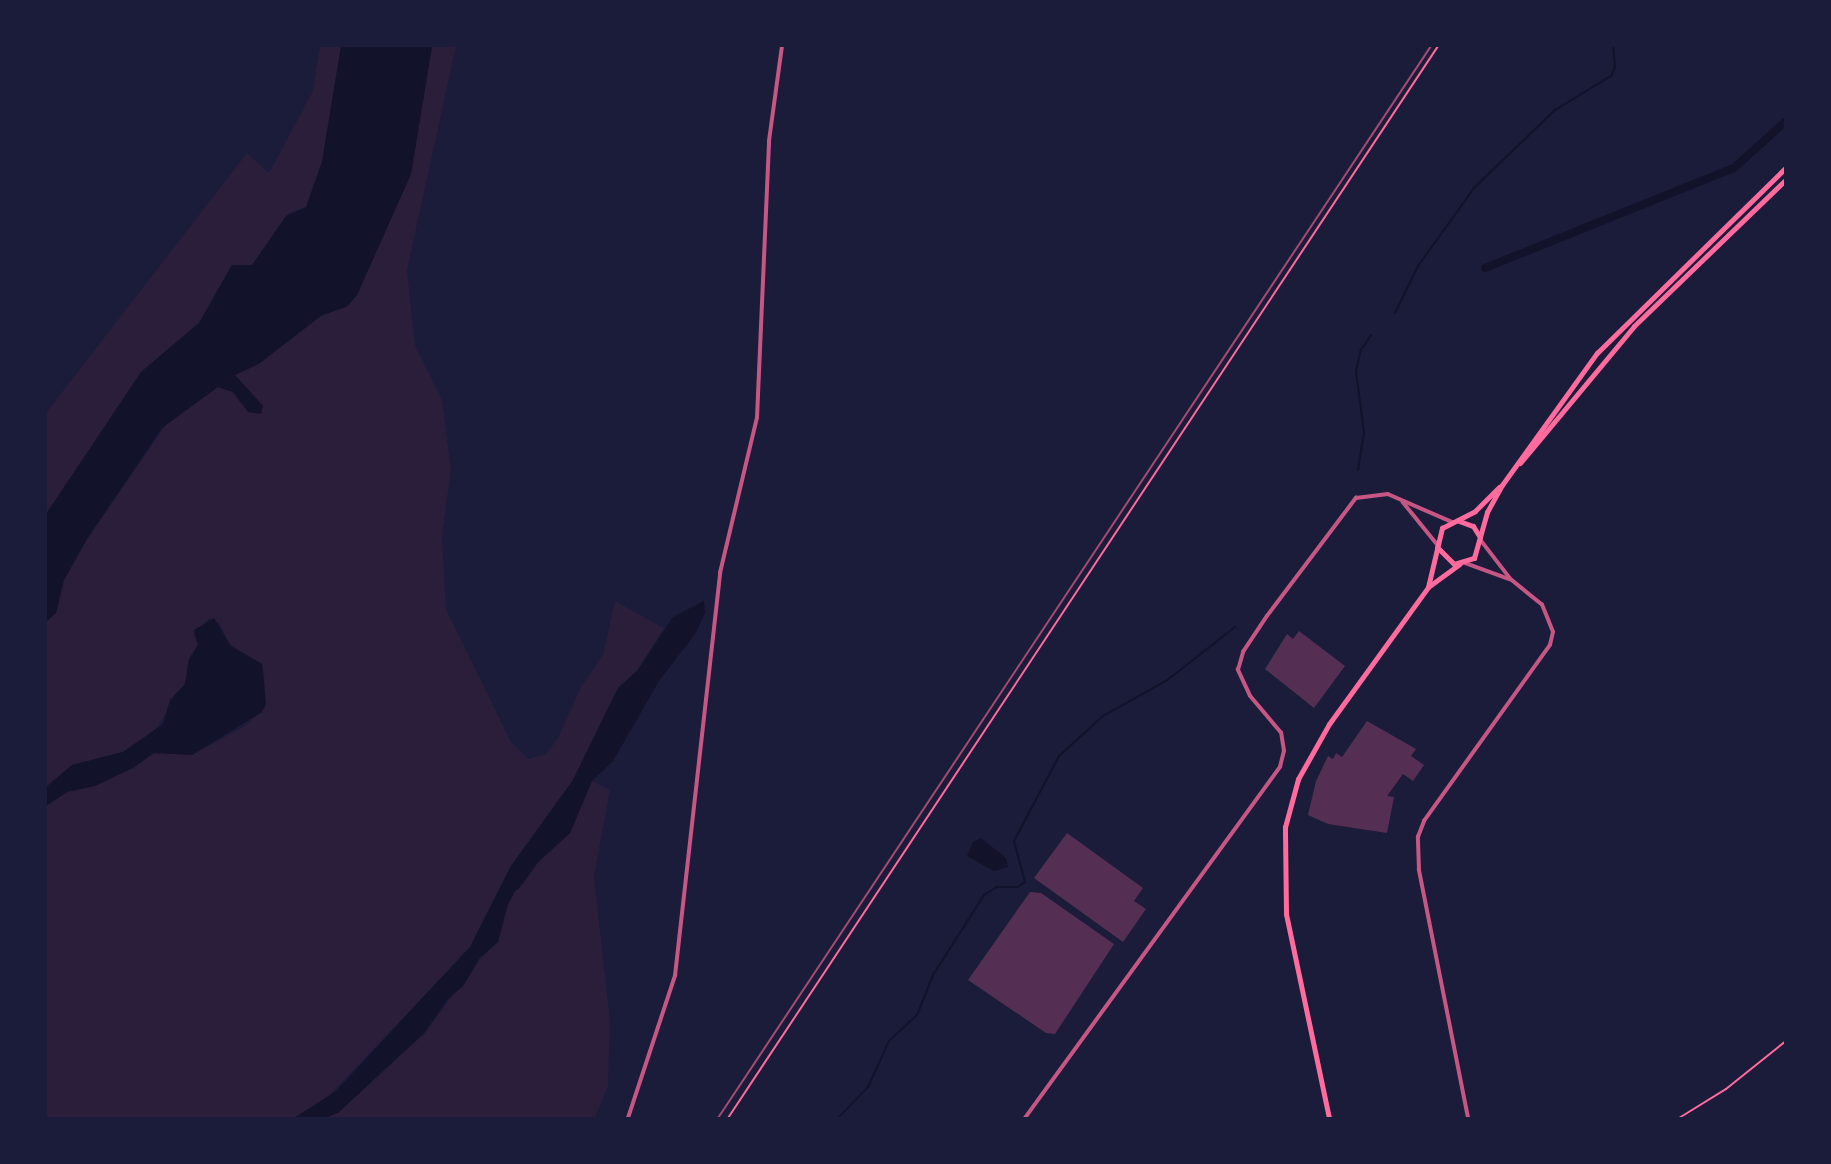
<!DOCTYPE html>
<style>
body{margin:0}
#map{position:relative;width:1831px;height:1164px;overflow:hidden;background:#1b1b3a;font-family:"PT Sans",sans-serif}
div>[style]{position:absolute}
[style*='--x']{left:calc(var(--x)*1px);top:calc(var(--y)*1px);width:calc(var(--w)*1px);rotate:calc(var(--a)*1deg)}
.green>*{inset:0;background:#2a1e3b}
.water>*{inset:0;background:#12122b}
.stream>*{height:2px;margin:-1px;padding:0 1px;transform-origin:1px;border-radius:1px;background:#12122b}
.canal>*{height:8px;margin:-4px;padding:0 4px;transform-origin:4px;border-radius:4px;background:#12122b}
.building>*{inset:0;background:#542f53}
.path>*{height:2px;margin:-1px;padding:0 1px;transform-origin:1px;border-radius:1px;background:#ff6b9d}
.minor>*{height:3.5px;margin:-1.75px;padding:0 1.75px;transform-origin:1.75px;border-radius:1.75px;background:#c65784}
.primary>*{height:5px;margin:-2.5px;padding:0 2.5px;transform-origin:2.5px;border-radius:2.5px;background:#ff6b9d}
.rail>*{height:2px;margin:-1px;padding:0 1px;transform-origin:1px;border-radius:1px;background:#a44b75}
span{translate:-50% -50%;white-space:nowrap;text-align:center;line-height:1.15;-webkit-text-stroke:7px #1b1b3a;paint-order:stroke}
.frame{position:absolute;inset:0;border:47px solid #1b1b3a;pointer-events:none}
</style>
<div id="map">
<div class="green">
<div style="clip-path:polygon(320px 46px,341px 46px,322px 162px,306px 207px,289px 213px,252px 265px,232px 265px,199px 323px,141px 372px,46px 514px,46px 413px,247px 153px,269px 173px,313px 91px)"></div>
<div style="clip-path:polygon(432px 46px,456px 46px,407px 270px,415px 345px,442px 400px,451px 469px,442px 537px,446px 609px,511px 742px,528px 759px,546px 754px,558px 738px,581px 687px,603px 655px,615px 601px,664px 628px,637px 671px,618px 688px,573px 780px,511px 866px,470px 947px,326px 1099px,294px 1118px,46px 1118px,46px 806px,67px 792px,133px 768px,154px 753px,192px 755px,245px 726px,265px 708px,264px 672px,228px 643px,220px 624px,210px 618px,193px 634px,198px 645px,189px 659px,185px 684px,152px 735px,123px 752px,72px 765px,46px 787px,46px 622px,57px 609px,64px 580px,87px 539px,168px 422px,217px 387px,233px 392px,241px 403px,263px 406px,235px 375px,260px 363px,318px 318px,349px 305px,357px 295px,411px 174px)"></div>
<div style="clip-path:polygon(592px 781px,610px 790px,594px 876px,610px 1021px,608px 1086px,595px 1118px,326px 1118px,339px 1112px,425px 1033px,480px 958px,495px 945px,508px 904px,524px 875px,570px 833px)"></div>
</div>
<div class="water">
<div style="clip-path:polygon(341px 46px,432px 46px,411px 174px,357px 295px,346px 307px,322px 315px,260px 363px,235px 375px,263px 406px,261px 414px,248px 412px,233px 392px,218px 387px,162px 428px,87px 539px,64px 580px,56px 613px,46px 622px,46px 514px,141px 372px,199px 323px,232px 265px,252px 265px,286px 216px,306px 207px,322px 162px)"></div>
<div style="clip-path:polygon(704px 601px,705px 613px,695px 634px,659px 681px,613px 761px,592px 781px,570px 833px,524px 875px,508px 904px,498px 942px,480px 958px,463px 986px,447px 1000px,425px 1032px,339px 1112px,326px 1118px,294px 1118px,336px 1091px,470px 947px,511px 866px,573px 780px,618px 688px,637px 671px,673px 617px)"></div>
<div style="clip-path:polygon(214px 618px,231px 646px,262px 664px,266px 704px,262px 712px,192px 755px,154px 753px,133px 768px,95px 786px,67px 792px,46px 806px,46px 787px,72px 765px,123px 752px,163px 724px,170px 700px,185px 684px,189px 659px,198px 645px,194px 630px)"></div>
<div style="clip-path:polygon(981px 838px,1006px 858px,1008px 867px,994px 871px,967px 856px,973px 842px)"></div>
</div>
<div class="stream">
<div style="--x:1395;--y:313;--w:52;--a:-63.9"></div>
<div style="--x:1418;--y:266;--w:96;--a:-54.3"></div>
<div style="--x:1474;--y:188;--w:112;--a:-43.9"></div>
<div style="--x:1555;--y:110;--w:66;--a:-31.3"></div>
<div style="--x:1611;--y:76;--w:10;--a:-66"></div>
<div style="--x:1615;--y:67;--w:21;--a:-95"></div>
<div style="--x:1358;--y:470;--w:37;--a:-81"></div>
<div style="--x:1364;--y:433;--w:63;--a:-97.4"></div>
<div style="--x:1356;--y:371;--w:22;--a:-77"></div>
<div style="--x:1361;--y:350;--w:18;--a:-56"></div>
<div style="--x:838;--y:1118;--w:43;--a:-45.9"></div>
<div style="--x:868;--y:1087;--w:51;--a:-65.5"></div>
<div style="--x:889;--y:1041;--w:38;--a:-43"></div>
<div style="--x:917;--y:1015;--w:43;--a:-68.2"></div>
<div style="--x:933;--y:975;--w:95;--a:-57.5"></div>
<div style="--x:984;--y:895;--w:15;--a:-32"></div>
<div style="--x:997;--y:887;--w:21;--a:0"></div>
<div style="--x:1018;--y:887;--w:9;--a:-36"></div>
<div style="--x:1025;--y:882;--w:42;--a:-105"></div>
<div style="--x:1014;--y:841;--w:96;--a:-62.1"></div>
<div style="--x:1059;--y:756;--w:59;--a:-42.3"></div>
<div style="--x:1103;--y:716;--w:72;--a:-29.1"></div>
<div style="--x:1166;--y:681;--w:88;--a:-38"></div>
</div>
<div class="canal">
<div style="--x:1485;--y:268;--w:268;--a:-21.9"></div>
<div style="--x:1734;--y:168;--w:70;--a:-42.1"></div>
<div style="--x:516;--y:886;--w:36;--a:-54"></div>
</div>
<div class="building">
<div style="clip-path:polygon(1299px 631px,1345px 666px,1314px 708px,1265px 669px,1287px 634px,1293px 639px)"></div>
<div style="clip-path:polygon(1367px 721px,1416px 749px,1411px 756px,1424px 765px,1413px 781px,1403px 774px,1387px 796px,1394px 797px,1387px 833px,1328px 824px,1308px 815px,1316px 781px,1328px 756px,1333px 759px,1336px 753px,1342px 757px)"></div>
<div style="clip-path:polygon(1067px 833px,1143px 888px,1134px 901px,1146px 909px,1123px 942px,1034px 878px)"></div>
<div style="clip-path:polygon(1030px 892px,1041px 893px,1114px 944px,1055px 1034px,1046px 1033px,968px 980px)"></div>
</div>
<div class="path">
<div style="--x:728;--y:1118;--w:1286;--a:-56.48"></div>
<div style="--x:1679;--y:1118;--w:55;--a:-31.7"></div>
<div style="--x:1726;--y:1089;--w:77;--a:-38.7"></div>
</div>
<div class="minor">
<div style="--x:1403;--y:502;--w:54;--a:51"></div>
<div style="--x:1465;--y:563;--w:47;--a:20"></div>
<div style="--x:628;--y:1118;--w:150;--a:-71.7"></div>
<div style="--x:675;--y:976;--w:406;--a:-83.6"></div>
<div style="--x:720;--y:573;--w:159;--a:-76.6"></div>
<div style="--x:757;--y:418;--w:277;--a:-87.5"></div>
<div style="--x:769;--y:141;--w:96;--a:-82.2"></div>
<div style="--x:1025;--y:1118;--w:434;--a:-54"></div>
<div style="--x:1280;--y:767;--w:16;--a:-76"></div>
<div style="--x:1284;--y:751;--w:18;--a:-99"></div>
<div style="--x:1281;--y:733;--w:48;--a:-130"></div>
<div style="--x:1250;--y:696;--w:29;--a:-115"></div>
<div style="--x:1238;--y:670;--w:19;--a:-74"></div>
<div style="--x:1243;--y:652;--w:43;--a:-56.3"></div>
<div style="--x:1267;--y:616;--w:148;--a:-53"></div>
<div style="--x:1356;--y:498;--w:32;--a:-7"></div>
<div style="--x:1388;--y:494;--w:70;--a:23.6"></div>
<div style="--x:1468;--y:1118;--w:253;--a:-101.2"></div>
<div style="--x:1419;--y:870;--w:33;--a:-92"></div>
<div style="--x:1418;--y:837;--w:17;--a:-69"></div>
<div style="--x:1424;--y:821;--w:216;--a:-54.4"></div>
<div style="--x:1550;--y:645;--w:13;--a:-77"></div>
<div style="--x:1553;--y:632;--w:29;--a:-112"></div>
<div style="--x:1542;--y:605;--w:40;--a:-141"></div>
<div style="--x:1511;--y:580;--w:49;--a:-127.6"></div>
</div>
<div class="primary">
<div style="--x:1520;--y:463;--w:178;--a:-50.2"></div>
<div style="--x:1634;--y:326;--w:211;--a:-44"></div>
<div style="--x:1459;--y:521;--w:15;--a:20"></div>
<div style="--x:1473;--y:526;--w:13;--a:58"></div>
<div style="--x:1437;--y:547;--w:24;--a:45"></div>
<div style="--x:1454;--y:564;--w:21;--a:-17"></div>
<div style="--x:1474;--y:558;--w:48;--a:-74.2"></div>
<div style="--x:1487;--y:512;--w:31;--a:-61"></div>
<div style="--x:1502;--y:485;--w:163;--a:-54.3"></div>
<div style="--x:1597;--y:353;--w:265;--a:-44.5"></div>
<div style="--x:1428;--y:587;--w:61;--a:-76.7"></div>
<div style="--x:1442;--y:528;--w:37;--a:-27"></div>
<div style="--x:1475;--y:511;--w:34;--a:-45"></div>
<div style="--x:1329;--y:1118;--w:208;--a:-101.9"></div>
<div style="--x:1286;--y:914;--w:87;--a:-90.7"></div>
<div style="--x:1285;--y:827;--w:50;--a:-74.8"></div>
<div style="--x:1298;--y:779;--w:63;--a:-60.6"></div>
<div style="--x:1329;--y:724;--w:169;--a:-54.1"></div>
<div style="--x:1428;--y:587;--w:39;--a:-36"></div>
</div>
<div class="rail">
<div style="--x:718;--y:1118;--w:1287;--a:-56.37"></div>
</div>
<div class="frame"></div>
</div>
